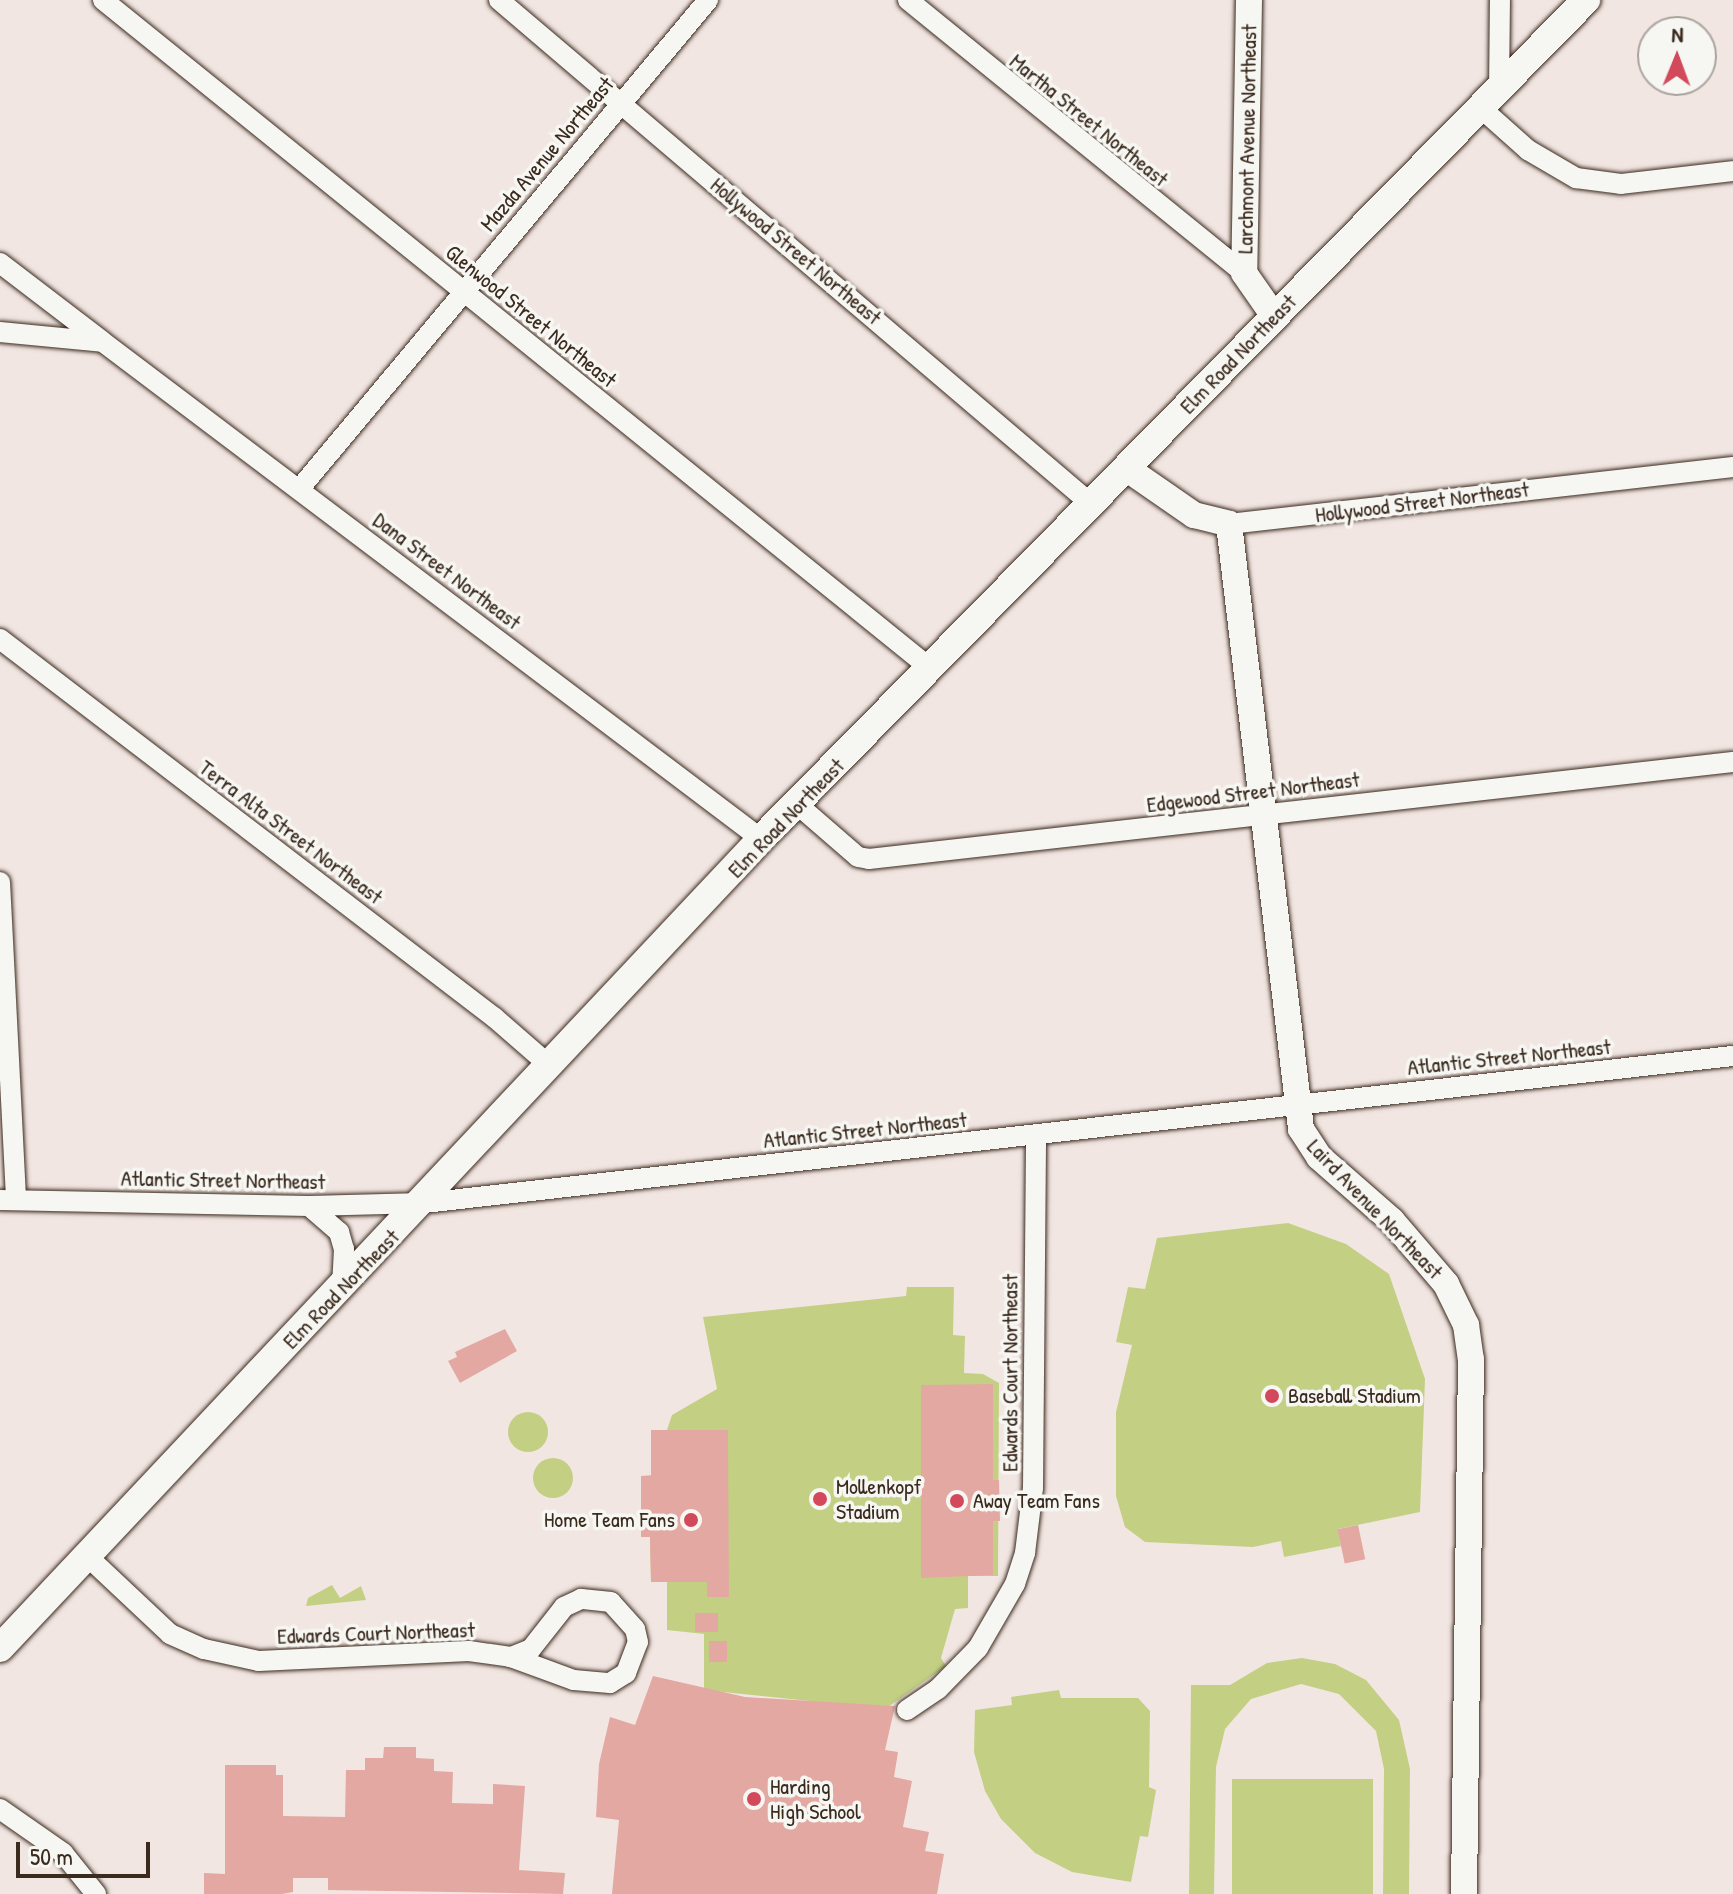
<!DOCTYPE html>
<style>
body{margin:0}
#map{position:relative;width:1733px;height:1894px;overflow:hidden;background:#f2e6e2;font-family:"Patrick Hand",sans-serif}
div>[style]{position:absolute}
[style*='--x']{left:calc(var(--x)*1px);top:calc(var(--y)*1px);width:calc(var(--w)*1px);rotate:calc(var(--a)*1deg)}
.green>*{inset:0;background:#c3d084;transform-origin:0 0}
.round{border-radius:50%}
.building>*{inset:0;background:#e3a8a2;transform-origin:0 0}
.roads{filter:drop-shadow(0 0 2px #3b2a1e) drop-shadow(0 0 2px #3b2a1e)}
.minor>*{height:20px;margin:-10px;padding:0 10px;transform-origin:10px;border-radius:10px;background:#f6f6f2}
.tertiary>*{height:26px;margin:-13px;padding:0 13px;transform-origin:13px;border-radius:13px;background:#f6f6f2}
.secondary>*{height:28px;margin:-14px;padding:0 14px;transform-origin:14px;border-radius:14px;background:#f6f6f2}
.dots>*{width:22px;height:22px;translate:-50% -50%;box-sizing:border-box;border:4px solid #f6f6f2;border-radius:50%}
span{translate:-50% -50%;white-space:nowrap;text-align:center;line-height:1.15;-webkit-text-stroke:7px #f6f6f2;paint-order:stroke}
.street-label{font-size:22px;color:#3b2a1e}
.poi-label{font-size:22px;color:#3b2a1e}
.left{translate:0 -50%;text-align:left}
.right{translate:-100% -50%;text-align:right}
.north{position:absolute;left:1637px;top:16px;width:80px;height:80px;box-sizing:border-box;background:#f6f6f2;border:2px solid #aba49d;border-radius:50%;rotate:1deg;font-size:22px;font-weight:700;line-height:32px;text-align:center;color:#3b2a1e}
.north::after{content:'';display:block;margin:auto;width:28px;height:36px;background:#d1495b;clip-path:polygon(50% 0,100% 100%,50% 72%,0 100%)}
.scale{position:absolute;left:16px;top:1842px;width:134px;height:36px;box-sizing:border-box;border:4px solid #3b2a1e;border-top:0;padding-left:10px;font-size:24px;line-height:28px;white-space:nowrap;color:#3b2a1e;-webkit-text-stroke:6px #f6f6f2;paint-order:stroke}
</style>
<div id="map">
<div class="green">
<div style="clip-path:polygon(1288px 1223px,1346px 1244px,1389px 1274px,1425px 1379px,1420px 1512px,1338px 1529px,1341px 1546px,1284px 1557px,1281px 1541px,1253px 1547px,1145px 1542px,1125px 1527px,1116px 1496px,1116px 1412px,1132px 1345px,1116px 1342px,1128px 1287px,1145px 1289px,1157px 1238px)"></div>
<div style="clip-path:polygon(907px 1287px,954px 1287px,953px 1335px,965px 1336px,964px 1373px,983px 1374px,999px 1383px,998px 1576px,968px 1576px,968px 1608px,955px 1609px,941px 1658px,946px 1666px,885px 1709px,704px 1690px,704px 1634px,667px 1630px,667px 1582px,651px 1582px,650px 1537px,641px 1537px,641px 1476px,651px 1475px,651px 1430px,667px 1430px,672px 1415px,717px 1389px,703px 1317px,906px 1296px)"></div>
<div class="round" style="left:508px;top:1412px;width:40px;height:40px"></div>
<div class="round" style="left:533px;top:1458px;width:40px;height:40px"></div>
<div style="clip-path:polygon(332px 1585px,340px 1598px,361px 1586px,366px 1600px,306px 1606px,308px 1598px)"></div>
<div style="clip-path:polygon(1302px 1658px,1335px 1664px,1366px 1680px,1399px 1720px,1410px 1769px,1409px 1894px,1383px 1894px,1384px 1769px,1376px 1731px,1339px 1694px,1301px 1684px,1251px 1699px,1225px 1729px,1216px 1767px,1214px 1894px,1189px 1894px,1191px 1685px,1230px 1685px,1267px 1663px)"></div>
<div style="clip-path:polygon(1059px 1690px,1061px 1698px,1138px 1698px,1150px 1711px,1149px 1787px,1156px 1790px,1148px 1837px,1140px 1836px,1131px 1882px,1072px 1872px,1035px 1853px,1001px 1819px,985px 1791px,974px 1752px,975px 1710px,1012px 1705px,1011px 1697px)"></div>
<div style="left:1232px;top:1779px;width:141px;height:115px"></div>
</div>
<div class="building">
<div style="clip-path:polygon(505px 1329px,517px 1351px,460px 1383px,448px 1361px,457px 1357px,455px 1352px)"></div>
<div style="clip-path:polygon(993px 1384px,993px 1480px,999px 1480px,1000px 1521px,993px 1521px,993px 1575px,921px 1578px,921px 1385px)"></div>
<div style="clip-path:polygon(651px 1430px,728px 1430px,729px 1597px,707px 1597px,707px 1582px,651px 1582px,650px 1537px,641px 1537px,641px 1476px,651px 1476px)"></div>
<div style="left:1358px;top:1525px;width:35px;height:21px;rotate:78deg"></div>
<div style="left:695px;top:1613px;width:23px;height:19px"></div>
<div style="left:709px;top:1641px;width:18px;height:21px"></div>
<div style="clip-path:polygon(653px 1676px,745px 1697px,895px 1706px,885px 1750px,898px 1752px,894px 1777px,912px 1781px,903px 1827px,929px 1832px,925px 1851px,944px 1854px,937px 1894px,612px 1894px,619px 1820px,596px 1817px,599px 1764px,610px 1717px,635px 1725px)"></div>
<div style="clip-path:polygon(384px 1747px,416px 1747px,416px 1758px,434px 1759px,434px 1771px,453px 1772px,452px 1803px,493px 1804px,493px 1784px,525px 1786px,519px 1870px,565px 1873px,563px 1894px,328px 1890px,328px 1878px,293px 1878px,293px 1892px,282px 1894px,204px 1894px,204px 1873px,225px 1874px,225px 1765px,276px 1765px,276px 1775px,283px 1775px,283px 1816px,345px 1817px,346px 1770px,365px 1770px,365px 1758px,383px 1758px)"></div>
</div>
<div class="roads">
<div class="minor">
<div style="--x:103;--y:0;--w:1063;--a:38.93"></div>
<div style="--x:499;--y:0;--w:776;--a:40.4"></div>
<div style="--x:908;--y:0;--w:433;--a:39.1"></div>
<div style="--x:1499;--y:92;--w:92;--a:-89.4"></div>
<div style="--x:1482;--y:109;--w:62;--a:41.7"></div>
<div style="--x:1528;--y:150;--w:56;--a:30.3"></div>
<div style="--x:1576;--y:178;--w:45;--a:7.6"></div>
<div style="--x:1621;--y:184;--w:113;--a:-6.6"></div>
<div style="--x:0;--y:263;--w:128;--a:37.4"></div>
<div style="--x:0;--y:332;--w:103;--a:5.5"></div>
<div style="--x:103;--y:342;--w:825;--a:37.06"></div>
<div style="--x:301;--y:487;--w:635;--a:-50.11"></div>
<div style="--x:1229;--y:524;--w:507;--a:-6.45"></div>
<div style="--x:0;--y:639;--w:623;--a:37.44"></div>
<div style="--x:495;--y:1018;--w:73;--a:41.1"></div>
<div style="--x:798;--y:805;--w:79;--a:40.9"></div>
<div style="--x:858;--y:857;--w:11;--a:10"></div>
<div style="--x:869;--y:859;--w:869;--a:-6.41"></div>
<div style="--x:0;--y:882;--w:318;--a:87.1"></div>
<div style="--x:0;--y:1200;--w:309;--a:1.1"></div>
<div style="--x:309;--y:1206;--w:115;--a:-1.5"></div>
<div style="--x:424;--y:1203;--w:1317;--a:-6.41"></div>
<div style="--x:309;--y:1206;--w:40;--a:41"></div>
<div style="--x:339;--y:1232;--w:18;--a:74"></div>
<div style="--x:344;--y:1249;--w:39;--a:93"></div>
<div style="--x:86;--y:1555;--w:115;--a:43.2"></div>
<div style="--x:170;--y:1634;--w:37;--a:24"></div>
<div style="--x:204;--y:1649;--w:56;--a:12.3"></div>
<div style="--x:259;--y:1661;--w:210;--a:-2.7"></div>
<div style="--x:469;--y:1651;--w:42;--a:8.1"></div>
<div style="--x:511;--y:1657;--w:67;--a:20.1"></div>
<div style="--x:574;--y:1680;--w:36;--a:5"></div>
<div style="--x:610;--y:1683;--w:19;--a:-32"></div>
<div style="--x:626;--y:1673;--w:33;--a:-69"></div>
<div style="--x:638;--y:1642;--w:13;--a:-103"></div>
<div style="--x:635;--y:1629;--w:36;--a:-132"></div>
<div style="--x:611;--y:1602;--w:30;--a:-174"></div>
<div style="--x:581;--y:1599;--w:19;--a:155"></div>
<div style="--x:564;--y:1607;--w:53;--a:128.2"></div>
<div style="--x:531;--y:1649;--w:22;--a:158"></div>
<div style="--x:907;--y:1710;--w:37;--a:-34"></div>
<div style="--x:938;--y:1689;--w:57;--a:-45.7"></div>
<div style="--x:978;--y:1648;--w:74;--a:-60"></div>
<div style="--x:1015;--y:1584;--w:33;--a:-72"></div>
<div style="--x:1025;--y:1553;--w:65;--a:-83"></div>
<div style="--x:1033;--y:1488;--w:353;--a:-89.5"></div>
<div style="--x:0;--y:1809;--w:77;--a:34.9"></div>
<div style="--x:63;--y:1853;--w:53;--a:51.2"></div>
</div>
<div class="tertiary">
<div style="--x:1249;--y:0;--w:273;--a:91"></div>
<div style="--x:1244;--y:273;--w:52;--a:55.1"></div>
<div style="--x:1126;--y:468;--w:83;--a:34.7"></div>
<div style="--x:1194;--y:515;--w:36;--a:14"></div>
<div style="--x:1229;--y:524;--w:609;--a:83.21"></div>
<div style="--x:1301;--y:1129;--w:33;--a:57"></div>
<div style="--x:1319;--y:1157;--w:97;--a:41.2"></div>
<div style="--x:1392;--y:1221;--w:83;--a:49.4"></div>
<div style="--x:1446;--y:1284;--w:46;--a:64"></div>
<div style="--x:1466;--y:1325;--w:34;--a:82"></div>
<div style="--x:1471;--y:1359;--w:535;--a:90.75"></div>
</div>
<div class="secondary">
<div style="--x:0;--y:1648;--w:1111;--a:-46.75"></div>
<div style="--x:761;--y:839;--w:1177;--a:-45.48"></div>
</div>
</div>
<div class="dots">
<div style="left:1272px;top:1396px;background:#d1495b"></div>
<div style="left:820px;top:1499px;background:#d1495b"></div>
<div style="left:957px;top:1501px;background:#d1495b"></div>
<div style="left:691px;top:1520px;background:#d1495b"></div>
<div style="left:754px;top:1799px;background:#d1495b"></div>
</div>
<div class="street-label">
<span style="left:1089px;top:120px;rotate:39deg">Martha Street Northeast</span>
<span style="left:1247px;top:139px;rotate:-89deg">Larchmont Avenue Northeast</span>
<span style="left:547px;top:154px;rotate:-50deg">Mazda Avenue Northeast</span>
<span style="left:796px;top:251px;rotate:40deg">Hollywood Street Northeast</span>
<span style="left:531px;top:316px;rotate:39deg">Glenwood Street Northeast</span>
<span style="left:1238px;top:354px;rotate:-46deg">Elm Road Northeast</span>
<span style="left:1422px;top:502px;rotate:-7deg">Hollywood Street Northeast</span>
<span style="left:447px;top:571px;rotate:37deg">Dana Street Northeast</span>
<span style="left:1253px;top:792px;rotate:-7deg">Edgewood Street Northeast</span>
<span style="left:786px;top:818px;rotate:-46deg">Elm Road Northeast</span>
<span style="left:291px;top:832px;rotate:37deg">Terra Alta Street Northeast</span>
<span style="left:1509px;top:1057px;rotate:-6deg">Atlantic Street Northeast</span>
<span style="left:865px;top:1130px;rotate:-6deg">Atlantic Street Northeast</span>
<span style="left:223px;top:1180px;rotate:1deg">Atlantic Street Northeast</span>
<span style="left:1375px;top:1209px;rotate:46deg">Laird Avenue Northeast</span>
<span style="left:341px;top:1289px;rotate:-46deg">Elm Road Northeast</span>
<span style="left:1010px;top:1373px;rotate:-90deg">Edwards Court Northeast</span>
<span style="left:376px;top:1633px;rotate:-2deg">Edwards Court Northeast</span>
</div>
<div class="poi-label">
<span class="left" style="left:1288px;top:1396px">Baseball Stadium</span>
<span class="left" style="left:836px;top:1499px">Mollenkopf<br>Stadium</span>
<span class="left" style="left:973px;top:1501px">Away Team Fans</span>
<span class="right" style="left:675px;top:1520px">Home Team Fans</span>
<span class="left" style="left:770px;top:1799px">Harding<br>High School</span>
</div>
<div class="north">N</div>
<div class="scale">50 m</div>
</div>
